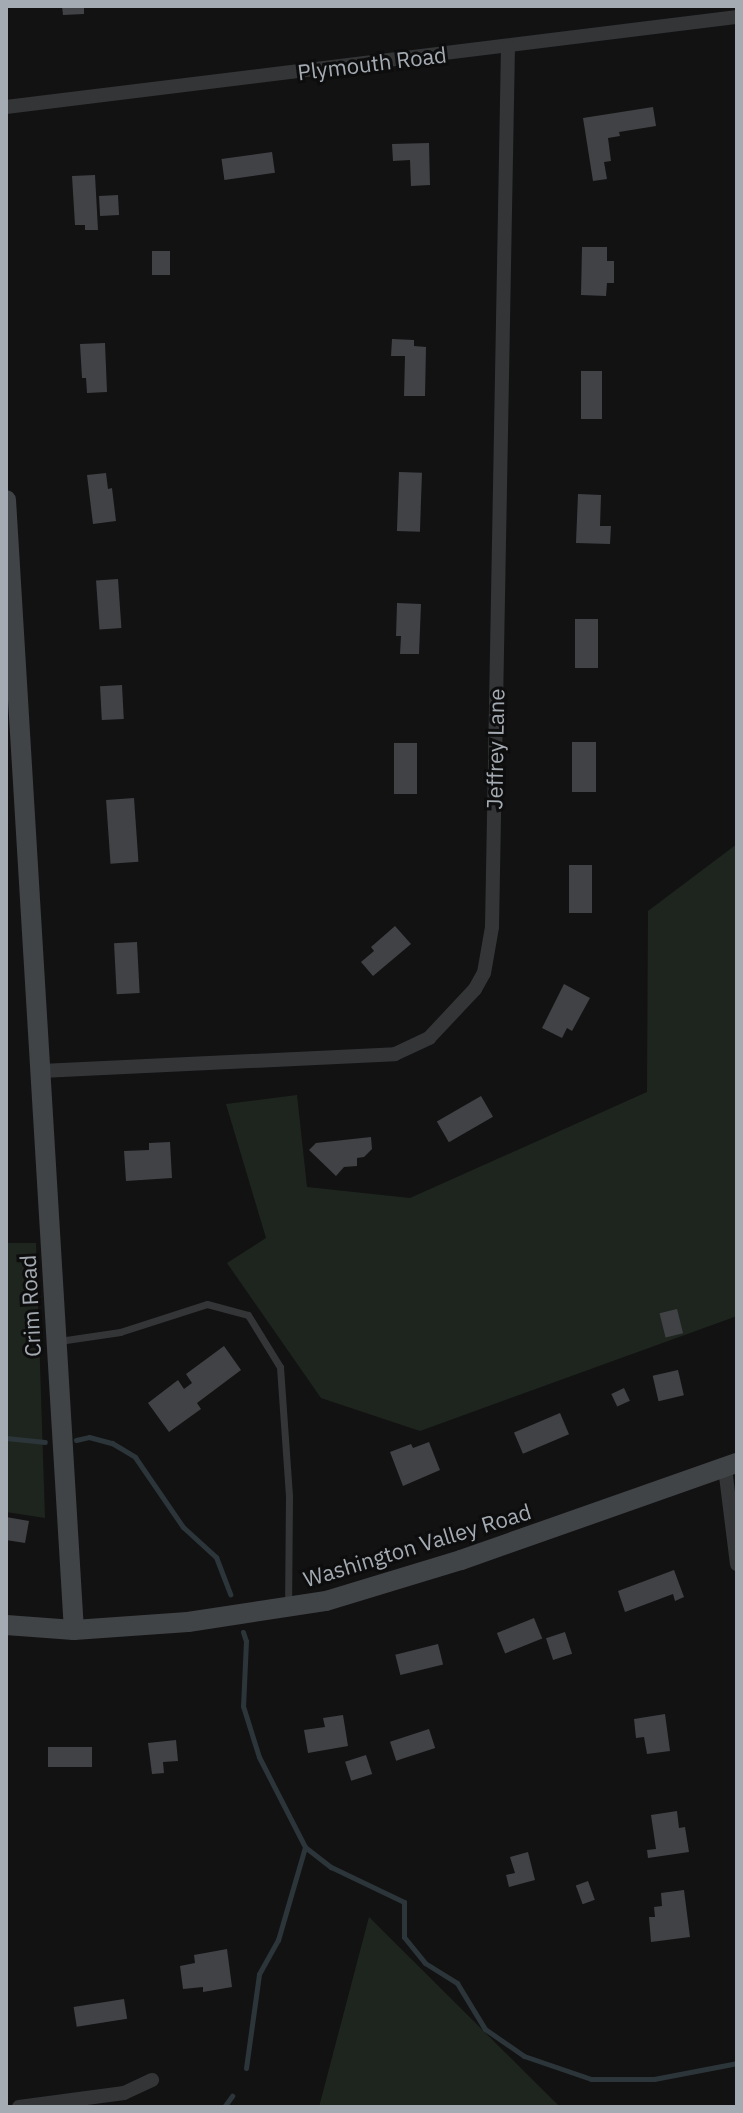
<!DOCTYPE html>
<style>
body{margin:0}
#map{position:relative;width:743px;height:2113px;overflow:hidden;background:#121213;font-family:"IBM Plex Sans",sans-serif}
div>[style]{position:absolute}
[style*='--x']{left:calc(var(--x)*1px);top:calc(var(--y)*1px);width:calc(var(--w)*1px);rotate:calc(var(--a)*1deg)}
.green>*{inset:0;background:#1e251e}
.stream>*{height:5px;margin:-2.5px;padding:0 2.5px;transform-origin:2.5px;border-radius:2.5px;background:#2c363a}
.building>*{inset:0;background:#414246;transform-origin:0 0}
.lane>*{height:7px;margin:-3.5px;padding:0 3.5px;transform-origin:3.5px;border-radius:3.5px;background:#333537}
.street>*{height:14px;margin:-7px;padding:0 7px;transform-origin:7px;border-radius:7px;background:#333537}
.secondary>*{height:20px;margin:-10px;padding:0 10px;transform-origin:10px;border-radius:10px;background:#414447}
span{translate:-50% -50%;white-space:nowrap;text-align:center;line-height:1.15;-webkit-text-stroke:6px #0d0d0e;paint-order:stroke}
.street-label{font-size:22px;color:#a4abb2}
.frame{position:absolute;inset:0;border:8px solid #a4abb2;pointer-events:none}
</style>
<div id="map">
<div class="green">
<div style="clip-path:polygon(737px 844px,737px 1316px,420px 1431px,321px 1398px,227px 1263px,266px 1238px,226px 1104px,297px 1095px,307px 1187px,410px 1198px,647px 1092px,648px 911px)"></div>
<div style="clip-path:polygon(6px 1243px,36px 1243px,45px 1518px,6px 1512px)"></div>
<div style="clip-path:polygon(369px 1917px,560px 2107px,319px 2107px)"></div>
</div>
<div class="stream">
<div style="--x:6;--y:1438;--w:39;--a:6"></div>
<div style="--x:76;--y:1440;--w:13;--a:-13"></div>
<div style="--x:89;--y:1437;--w:24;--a:15"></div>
<div style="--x:112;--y:1443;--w:27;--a:31"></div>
<div style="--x:135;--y:1457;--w:85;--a:55.6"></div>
<div style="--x:183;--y:1527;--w:45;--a:42.3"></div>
<div style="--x:216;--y:1557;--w:40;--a:69"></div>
<div style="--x:243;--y:1632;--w:9;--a:72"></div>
<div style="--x:246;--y:1641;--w:65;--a:92.6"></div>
<div style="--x:243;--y:1706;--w:53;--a:72.6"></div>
<div style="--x:259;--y:1757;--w:101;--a:62.9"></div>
<div style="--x:305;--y:1847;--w:33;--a:38"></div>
<div style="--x:331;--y:1867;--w:81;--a:25.6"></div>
<div style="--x:404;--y:1902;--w:35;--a:90"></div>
<div style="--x:404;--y:1937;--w:33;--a:51"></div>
<div style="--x:425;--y:1963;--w:38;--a:32"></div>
<div style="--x:457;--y:1983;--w:54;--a:58.7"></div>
<div style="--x:485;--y:2029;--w:47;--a:34.7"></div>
<div style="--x:524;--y:2056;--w:71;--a:18.9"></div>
<div style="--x:591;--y:2079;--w:63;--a:0"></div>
<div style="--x:654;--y:2079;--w:85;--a:-10.9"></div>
<div style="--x:246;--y:2068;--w:95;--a:-82.1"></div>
<div style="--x:259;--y:1974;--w:39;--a:-61"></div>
<div style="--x:278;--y:1940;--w:97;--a:-73.8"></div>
<div style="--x:224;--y:2107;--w:14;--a:-54"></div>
</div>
<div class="building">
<div style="clip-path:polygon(62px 6px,84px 6px,84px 14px,63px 15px)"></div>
<div style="clip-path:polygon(653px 107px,656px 126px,619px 132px,620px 136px,608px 138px,611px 161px,604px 162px,607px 179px,593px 181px,583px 118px)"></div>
<div style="clip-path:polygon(429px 143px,430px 185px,411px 186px,410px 160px,393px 161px,392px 144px)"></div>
<div style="left:272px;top:152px;width:21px;height:51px;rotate:82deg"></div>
<div style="clip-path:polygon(95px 175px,98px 230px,85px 230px,85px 225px,75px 225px,72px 176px)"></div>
<div style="left:118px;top:195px;width:20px;height:19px;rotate:87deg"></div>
<div style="clip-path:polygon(582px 247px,607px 247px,607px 261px,614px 261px,614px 283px,607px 283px,606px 296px,581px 295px)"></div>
<div style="left:152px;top:251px;width:18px;height:24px"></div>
<div style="clip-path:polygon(392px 339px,414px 340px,414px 346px,426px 347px,425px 396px,404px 396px,405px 356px,391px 356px)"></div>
<div style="clip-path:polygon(105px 343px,107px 392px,87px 393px,86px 378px,82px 378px,80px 344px)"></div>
<div style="left:581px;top:371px;width:21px;height:48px"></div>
<div style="left:399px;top:472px;width:23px;height:59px;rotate:2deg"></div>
<div style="clip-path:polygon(106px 473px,108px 489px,112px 488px,116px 521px,93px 524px,87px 475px)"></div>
<div style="clip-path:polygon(578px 494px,601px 495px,600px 526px,611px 526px,610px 544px,576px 543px)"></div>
<div style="left:118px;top:579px;width:49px;height:22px;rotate:86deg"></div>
<div style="clip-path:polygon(397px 603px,421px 604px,419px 654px,400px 654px,401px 636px,396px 636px)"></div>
<div style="left:575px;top:619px;width:23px;height:49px"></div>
<div style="left:122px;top:685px;width:34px;height:22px;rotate:87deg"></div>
<div style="left:572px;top:742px;width:24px;height:50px"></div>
<div style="left:394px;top:743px;width:23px;height:51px"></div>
<div style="left:134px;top:798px;width:64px;height:28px;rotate:86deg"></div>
<div style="left:569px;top:865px;width:23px;height:48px"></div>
<div style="clip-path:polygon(395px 926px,411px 944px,373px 976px,361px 962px,374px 951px,371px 947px)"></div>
<div style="left:137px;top:942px;width:51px;height:23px;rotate:87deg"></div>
<div style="clip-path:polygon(564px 984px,590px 998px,572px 1031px,567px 1028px,562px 1038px,542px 1028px)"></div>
<div style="left:481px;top:1096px;width:24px;height:51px;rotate:60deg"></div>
<div style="clip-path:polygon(371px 1137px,372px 1149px,364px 1157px,357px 1158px,357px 1166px,344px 1167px,336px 1176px,309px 1150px,316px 1143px)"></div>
<div style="clip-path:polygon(170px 1142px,172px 1178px,126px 1181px,124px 1151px,149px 1150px,149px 1143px)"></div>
<div style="left:677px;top:1309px;width:25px;height:18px;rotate:76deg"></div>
<div style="clip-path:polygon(224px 1346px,241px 1370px,197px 1403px,201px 1409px,169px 1432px,148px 1403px,178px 1380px,184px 1389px,192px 1383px,186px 1374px)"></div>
<div style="left:678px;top:1370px;width:26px;height:26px;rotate:77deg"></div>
<div style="left:624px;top:1388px;width:14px;height:14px;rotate:65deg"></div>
<div style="left:560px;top:1413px;width:23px;height:50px;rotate:67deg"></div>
<div style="clip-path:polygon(429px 1442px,440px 1470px,403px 1486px,390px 1452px,411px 1444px,413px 1448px)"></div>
<div style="clip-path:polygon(6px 1517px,29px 1521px,25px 1543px,6px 1540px)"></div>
<div style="clip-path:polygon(674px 1570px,684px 1597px,675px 1601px,673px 1594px,625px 1612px,618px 1591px)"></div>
<div style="left:534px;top:1618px;width:22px;height:40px;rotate:68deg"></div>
<div style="left:565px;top:1632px;width:23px;height:20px;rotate:72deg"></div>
<div style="left:438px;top:1644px;width:21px;height:44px;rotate:76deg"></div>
<div style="clip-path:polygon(665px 1714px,670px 1751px,647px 1754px,644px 1737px,636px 1738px,634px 1719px)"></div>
<div style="clip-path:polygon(343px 1715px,348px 1746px,308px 1753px,304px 1730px,325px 1727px,323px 1718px)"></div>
<div style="left:429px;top:1729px;width:20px;height:41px;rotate:72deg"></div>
<div style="clip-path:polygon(176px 1740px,178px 1761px,163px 1762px,164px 1773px,152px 1774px,148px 1743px)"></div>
<div style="left:48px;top:1747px;width:44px;height:20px"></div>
<div style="left:366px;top:1755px;width:20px;height:22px;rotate:72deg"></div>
<div style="clip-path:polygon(677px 1811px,679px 1828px,685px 1827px,689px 1852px,648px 1858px,647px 1850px,656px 1849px,651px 1815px)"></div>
<div style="clip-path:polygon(528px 1852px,535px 1880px,509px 1887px,506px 1875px,515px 1873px,510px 1857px)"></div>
<div style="left:588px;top:1881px;width:20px;height:13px;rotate:70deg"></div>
<div style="clip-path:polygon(684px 1890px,690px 1937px,651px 1942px,649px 1917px,655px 1917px,654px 1907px,662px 1906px,661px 1893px)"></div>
<div style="clip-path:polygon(227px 1949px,232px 1987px,203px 1992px,203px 1987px,183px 1989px,180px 1966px,195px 1963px,194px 1955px)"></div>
<div style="left:124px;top:1999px;width:20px;height:51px;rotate:81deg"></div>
</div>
<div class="lane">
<div style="--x:59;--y:1341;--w:62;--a:-8.4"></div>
<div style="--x:120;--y:1332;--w:91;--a:-17.8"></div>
<div style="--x:207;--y:1304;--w:42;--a:15"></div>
<div style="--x:248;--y:1315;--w:61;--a:58.4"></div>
<div style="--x:280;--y:1367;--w:129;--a:86"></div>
<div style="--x:289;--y:1496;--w:110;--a:90.5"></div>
</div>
<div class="street">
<div style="--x:6;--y:107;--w:737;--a:-7.02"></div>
<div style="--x:41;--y:1071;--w:354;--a:-2.7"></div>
<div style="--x:395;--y:1054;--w:38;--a:-25"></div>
<div style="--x:429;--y:1038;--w:67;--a:-46.8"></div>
<div style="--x:475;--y:989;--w:18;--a:-61"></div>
<div style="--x:484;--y:973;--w:47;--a:-80.1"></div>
<div style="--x:492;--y:927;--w:881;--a:-88.96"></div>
<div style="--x:725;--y:1468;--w:97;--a:82.9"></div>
<div style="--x:19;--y:2107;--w:106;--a:-7.6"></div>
<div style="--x:124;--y:2093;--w:31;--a:-25"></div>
</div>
<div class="secondary">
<div style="--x:6;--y:500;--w:1132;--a:86.56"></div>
<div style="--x:6;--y:1625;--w:68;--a:4.2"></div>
<div style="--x:74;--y:1630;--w:114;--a:-4"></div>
<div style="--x:188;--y:1622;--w:140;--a:-8.7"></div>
<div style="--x:326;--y:1601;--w:141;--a:-16.9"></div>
<div style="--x:461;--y:1560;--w:293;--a:-19.4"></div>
</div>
<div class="street-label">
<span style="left:372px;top:63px;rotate:-7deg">Plymouth Road</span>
<span style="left:495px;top:749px;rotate:-89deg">Jeffrey Lane</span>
<span style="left:30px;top:1306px;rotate:-93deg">Crim Road</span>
<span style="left:417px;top:1545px;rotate:-17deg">Washington Valley Road</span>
</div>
<div class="frame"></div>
</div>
